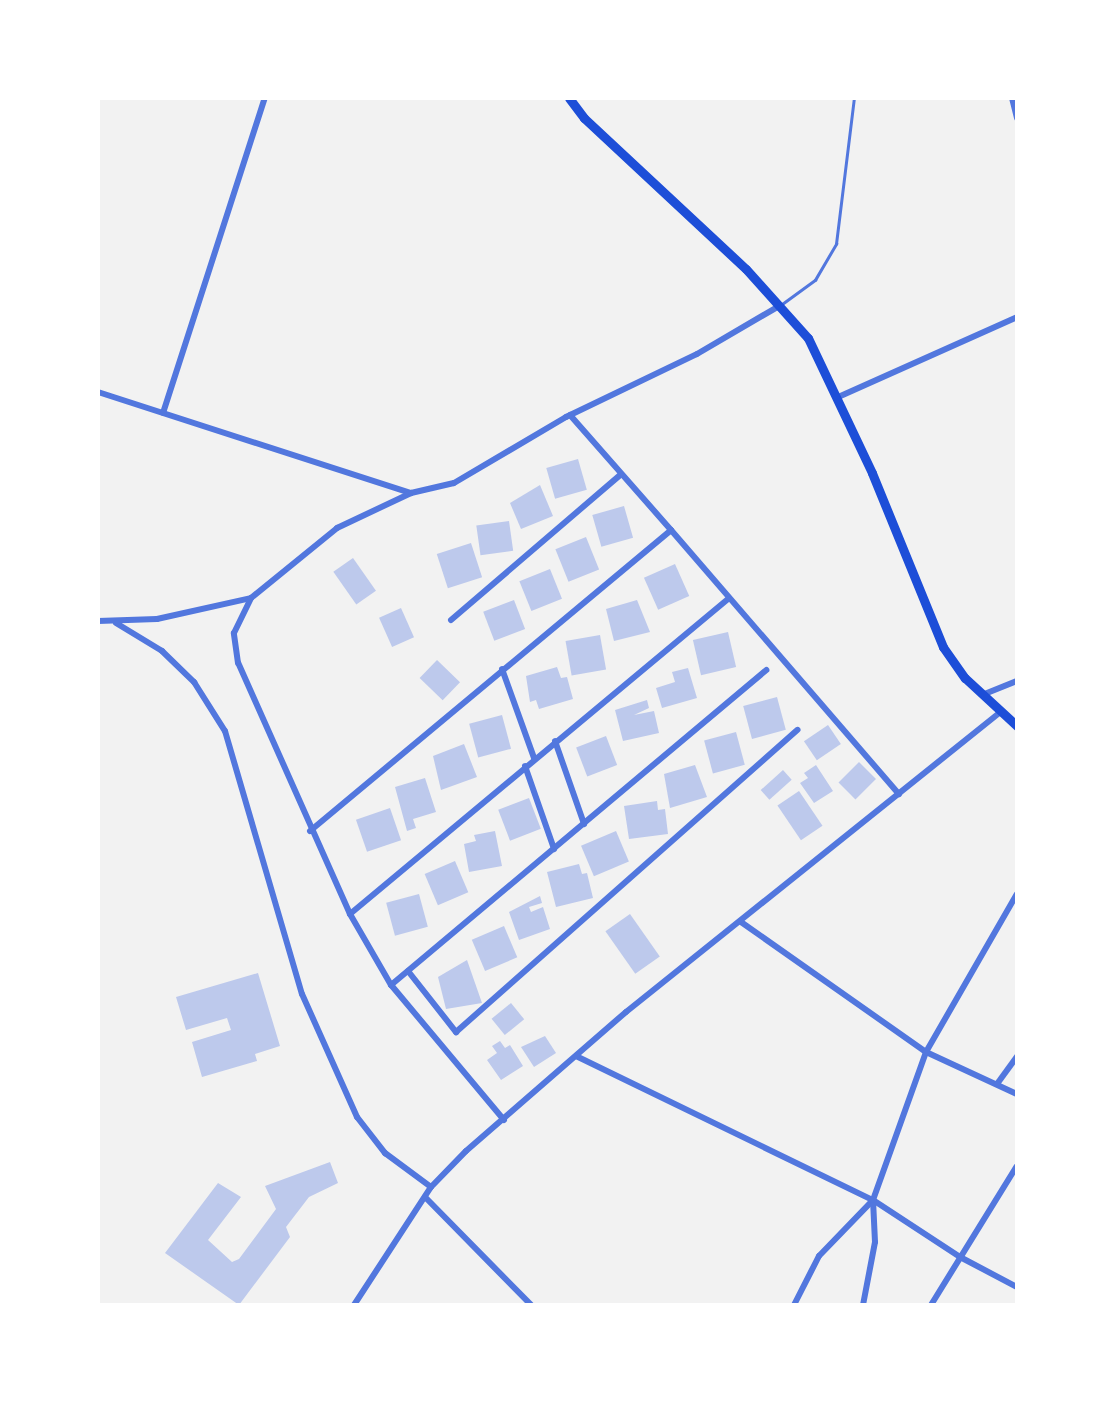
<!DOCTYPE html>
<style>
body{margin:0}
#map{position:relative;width:1115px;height:1403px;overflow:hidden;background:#f2f2f2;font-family:"Space Grotesk",sans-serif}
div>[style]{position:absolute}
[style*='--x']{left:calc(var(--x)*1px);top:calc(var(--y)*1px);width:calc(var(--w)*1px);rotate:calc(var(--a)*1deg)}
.building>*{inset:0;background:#bdc9ec;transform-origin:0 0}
.service>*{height:2.5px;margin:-1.25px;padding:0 1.25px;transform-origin:1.25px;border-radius:1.25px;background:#5277de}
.minor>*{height:6px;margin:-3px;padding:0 3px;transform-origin:3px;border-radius:3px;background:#5277de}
.secondary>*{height:9px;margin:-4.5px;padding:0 4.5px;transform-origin:4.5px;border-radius:4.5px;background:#1d4ed8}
span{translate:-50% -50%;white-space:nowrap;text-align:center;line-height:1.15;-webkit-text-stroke:7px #fff;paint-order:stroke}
.frame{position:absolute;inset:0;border:100px solid #fff;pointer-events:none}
</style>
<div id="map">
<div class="building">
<div style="left:578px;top:459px;width:32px;height:33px;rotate:74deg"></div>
<div style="clip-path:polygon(540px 485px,553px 516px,521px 529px,510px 503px)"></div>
<div style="left:624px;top:506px;width:33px;height:33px;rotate:74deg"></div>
<div style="left:509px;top:521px;width:30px;height:33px;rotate:82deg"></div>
<div style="left:586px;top:537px;width:35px;height:33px;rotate:68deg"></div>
<div style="left:471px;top:543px;width:36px;height:36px;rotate:72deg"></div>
<div style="left:353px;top:558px;width:40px;height:24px;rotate:55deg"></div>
<div style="left:675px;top:564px;width:35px;height:34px;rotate:66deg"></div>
<div style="left:550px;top:569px;width:32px;height:33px;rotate:68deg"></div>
<div style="left:514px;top:600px;width:31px;height:33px;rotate:69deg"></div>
<div style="clip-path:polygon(637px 600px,650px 632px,614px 641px,606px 609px)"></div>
<div style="left:401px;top:608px;width:32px;height:24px;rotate:66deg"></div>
<div style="left:728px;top:632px;width:36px;height:36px;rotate:77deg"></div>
<div style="left:600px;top:635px;width:35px;height:35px;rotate:80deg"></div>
<div style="left:437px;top:660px;width:32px;height:25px;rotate:44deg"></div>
<div style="clip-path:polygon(557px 667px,561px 678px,567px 677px,573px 699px,539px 709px,536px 700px,530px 702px,526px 676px)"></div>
<div style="clip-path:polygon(688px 668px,697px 698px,662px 708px,656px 688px,675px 682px,672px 672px)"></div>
<div style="left:777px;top:697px;width:34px;height:35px;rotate:75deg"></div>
<div style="clip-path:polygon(647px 700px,649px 708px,634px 715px,654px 711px,659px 733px,623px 741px,615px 710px)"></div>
<div style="left:502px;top:715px;width:35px;height:34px;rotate:75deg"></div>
<div style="left:828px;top:725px;width:23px;height:29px;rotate:56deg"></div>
<div style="left:736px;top:732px;width:34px;height:33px;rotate:75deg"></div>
<div style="left:606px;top:736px;width:31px;height:32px;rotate:69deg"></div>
<div style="clip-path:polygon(464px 744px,477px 777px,441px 790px,433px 756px)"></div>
<div style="left:859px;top:762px;width:24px;height:29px;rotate:45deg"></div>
<div style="clip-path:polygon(695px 765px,707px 797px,670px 808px,664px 774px)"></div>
<div style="clip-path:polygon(816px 765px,833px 791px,814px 803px,800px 783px,808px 778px,804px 773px)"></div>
<div style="left:783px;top:770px;width:13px;height:30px;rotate:48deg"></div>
<div style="clip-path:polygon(425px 778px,436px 812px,413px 819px,416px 828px,407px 831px,395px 787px)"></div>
<div style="left:799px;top:791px;width:42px;height:26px;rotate:56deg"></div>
<div style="left:529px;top:798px;width:33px;height:33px;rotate:69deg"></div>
<div style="clip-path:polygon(657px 801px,658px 810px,665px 809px,668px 834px,629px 839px,624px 806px)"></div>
<div style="left:390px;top:808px;width:34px;height:36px;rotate:71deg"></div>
<div style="clip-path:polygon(495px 831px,502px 866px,469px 872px,464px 844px,476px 841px,474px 835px)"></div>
<div style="left:616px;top:831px;width:33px;height:38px;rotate:67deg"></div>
<div style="left:455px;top:861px;width:34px;height:33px;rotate:67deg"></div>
<div style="clip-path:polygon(579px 864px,582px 874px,587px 873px,593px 898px,556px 907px,547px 872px)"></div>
<div style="left:419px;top:894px;width:34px;height:34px;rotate:75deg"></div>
<div style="clip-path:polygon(540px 896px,542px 903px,529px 907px,531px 912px,543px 907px,550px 929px,519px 940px,509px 912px)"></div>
<div style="left:630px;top:914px;width:52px;height:30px;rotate:55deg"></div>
<div style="left:504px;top:926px;width:34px;height:35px;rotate:67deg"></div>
<div style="clip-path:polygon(467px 960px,482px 1003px,446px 1009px,438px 977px)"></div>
<div style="clip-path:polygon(258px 973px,280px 1046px,255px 1054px,257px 1061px,202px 1077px,192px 1042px,231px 1030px,227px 1018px,186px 1030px,176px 997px)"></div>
<div style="left:511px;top:1003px;width:21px;height:25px;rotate:51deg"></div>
<div style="clip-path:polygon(545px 1036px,556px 1053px,534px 1067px,521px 1047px)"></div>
<div style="clip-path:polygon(500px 1041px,505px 1048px,510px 1045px,523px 1066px,501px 1080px,487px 1060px,497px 1053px,492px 1046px)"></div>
<div style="clip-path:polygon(330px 1162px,338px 1183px,309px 1197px,286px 1227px,290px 1237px,239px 1305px,165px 1253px,218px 1183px,241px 1197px,208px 1240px,232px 1262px,239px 1259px,276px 1209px,265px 1186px)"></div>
</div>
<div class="service">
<div style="--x:782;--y:304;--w:41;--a:-36"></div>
<div style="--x:815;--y:280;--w:42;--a:-59.7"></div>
<div style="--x:836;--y:244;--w:147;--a:-83"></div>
</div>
<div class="minor">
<div style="--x:1012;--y:98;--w:21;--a:76"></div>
<div style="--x:98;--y:392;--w:329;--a:17.9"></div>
<div style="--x:836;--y:398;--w:198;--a:-24.1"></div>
<div style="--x:163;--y:413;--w:331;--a:-72.1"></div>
<div style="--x:570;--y:415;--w:153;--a:48.7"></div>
<div style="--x:451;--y:620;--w:223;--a:-40.6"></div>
<div style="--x:98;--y:621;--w:59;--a:-1.9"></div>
<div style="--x:157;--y:619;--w:96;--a:-12.6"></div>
<div style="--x:116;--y:623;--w:54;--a:31.3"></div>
<div style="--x:162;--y:651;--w:45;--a:44.1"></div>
<div style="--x:194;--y:682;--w:58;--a:57.7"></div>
<div style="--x:225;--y:731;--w:274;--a:73.7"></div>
<div style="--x:302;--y:994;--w:135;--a:65.9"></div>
<div style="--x:357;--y:1117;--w:46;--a:52.1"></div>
<div style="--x:385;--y:1153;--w:57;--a:36.5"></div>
<div style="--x:502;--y:669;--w:95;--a:70.2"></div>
<div style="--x:982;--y:695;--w:38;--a:-22"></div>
<div style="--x:555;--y:741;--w:88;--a:70.7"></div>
<div style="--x:525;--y:766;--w:88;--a:70.7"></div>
<div style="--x:310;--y:831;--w:470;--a:-39.8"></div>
<div style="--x:671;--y:530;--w:349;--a:49.2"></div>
<div style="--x:350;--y:914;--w:492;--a:-39.8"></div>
<div style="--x:741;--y:922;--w:226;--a:35.1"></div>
<div style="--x:926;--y:1052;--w:100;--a:24.8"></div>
<div style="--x:408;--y:971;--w:78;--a:51.8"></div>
<div style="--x:456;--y:1032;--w:456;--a:-41.5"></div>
<div style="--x:391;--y:985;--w:490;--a:-40"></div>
<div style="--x:576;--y:1056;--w:330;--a:25.9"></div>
<div style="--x:873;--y:1200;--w:104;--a:33.2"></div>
<div style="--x:960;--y:1257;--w:64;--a:27.8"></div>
<div style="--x:997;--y:1084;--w:34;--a:-54"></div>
<div style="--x:504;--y:1120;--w:176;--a:-129.9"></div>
<div style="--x:391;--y:985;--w:82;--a:-120"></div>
<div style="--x:350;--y:914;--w:275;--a:-114"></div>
<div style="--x:238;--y:663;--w:30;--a:-98"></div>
<div style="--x:234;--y:633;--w:39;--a:-64"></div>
<div style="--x:251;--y:598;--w:111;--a:-39.1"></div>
<div style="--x:337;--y:528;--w:82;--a:-25.3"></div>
<div style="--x:411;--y:493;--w:44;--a:-13.1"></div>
<div style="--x:454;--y:483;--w:130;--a:-30.5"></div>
<div style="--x:566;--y:417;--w:145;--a:-25.7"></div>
<div style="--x:697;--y:354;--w:95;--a:-30.3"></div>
<div style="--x:425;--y:1197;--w:151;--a:45.5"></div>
<div style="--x:354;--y:1305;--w:141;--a:-56.9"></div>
<div style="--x:431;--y:1187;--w:50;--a:-45.8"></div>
<div style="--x:466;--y:1151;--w:212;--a:-41"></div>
<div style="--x:626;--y:1012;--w:479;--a:-38.7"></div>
<div style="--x:794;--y:1305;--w:55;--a:-63"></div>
<div style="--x:819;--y:1256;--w:78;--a:-46"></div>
<div style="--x:863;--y:1305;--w:64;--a:-79.2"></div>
<div style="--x:875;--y:1242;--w:42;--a:-92.7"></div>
<div style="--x:873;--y:1200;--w:157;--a:-70.3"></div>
<div style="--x:926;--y:1052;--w:182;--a:-60.1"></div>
<div style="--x:931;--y:1305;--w:163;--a:-58.3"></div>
</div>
<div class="secondary">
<div style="--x:569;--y:98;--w:25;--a:53"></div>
<div style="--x:584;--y:118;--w:221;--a:43"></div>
<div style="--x:746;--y:269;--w:93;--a:48.1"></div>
<div style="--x:808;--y:338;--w:149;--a:64.6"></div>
<div style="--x:872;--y:473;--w:188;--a:67.8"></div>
<div style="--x:943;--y:647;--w:38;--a:55"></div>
<div style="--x:965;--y:678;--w:71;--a:42.7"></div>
</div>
<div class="frame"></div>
</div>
